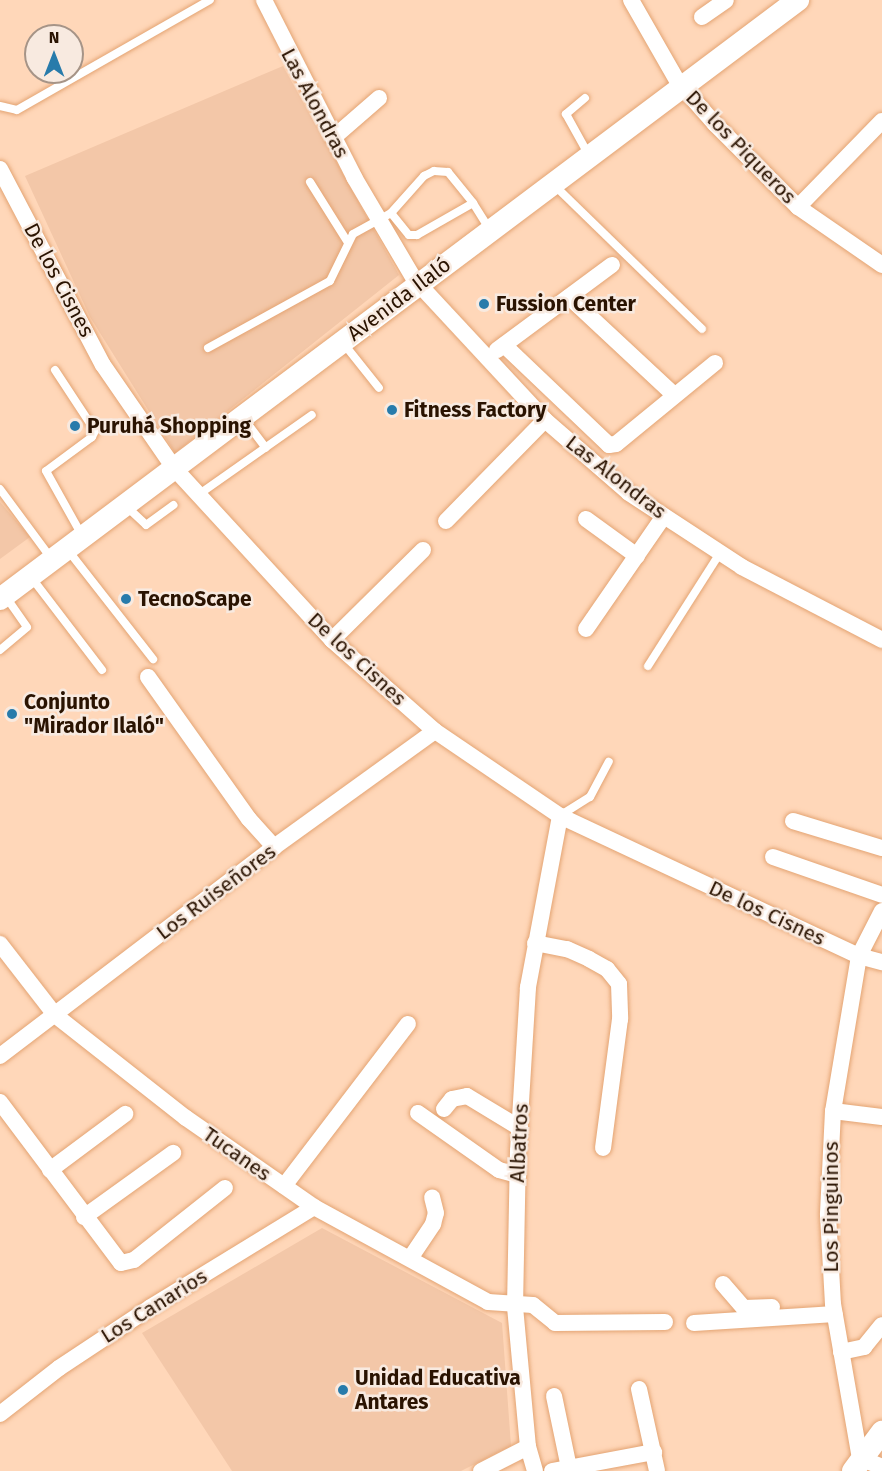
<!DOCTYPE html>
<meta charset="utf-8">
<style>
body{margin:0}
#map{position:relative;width:882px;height:1471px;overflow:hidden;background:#ffd7b9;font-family:"Fira Sans",sans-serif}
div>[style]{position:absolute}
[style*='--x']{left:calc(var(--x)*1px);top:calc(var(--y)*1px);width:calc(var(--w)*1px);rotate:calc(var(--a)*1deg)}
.built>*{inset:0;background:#f3c7a8}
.roads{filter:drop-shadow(0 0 2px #e4a473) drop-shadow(0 0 2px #e4a473)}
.lane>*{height:8px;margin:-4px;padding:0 4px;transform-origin:4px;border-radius:4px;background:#fff}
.street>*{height:16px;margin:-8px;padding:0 8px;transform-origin:8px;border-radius:8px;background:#fff}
.secondary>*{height:22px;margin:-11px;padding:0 11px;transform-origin:11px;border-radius:11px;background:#fff}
.dots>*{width:16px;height:16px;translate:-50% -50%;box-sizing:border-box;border:3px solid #f8eae0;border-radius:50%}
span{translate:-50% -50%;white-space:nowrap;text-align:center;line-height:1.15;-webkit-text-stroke:5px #f8eae0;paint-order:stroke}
.street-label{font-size:21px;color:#2a1301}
.poi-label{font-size:21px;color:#2a1301;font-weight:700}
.left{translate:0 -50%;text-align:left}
.north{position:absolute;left:24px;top:24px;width:60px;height:60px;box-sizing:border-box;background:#f8eae0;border:2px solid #a69487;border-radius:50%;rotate:0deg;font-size:16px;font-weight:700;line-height:24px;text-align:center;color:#2a1301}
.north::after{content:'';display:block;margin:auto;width:21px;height:27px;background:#277bab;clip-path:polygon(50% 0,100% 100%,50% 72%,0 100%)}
</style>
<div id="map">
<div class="built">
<div style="clip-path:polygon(283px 66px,399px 275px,175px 453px,90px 317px,25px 176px)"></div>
<div style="clip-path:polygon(0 502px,30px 537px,0 559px)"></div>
<div style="clip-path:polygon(322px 1228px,502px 1323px,511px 1446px,461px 1471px,232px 1471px,142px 1333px)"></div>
</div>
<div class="roads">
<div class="lane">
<div style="--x:585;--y:98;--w:25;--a:140"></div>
<div style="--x:566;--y:114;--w:39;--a:61"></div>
<div style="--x:0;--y:106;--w:17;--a:13"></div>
<div style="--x:17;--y:110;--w:222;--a:-29.7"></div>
<div style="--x:310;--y:182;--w:70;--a:57.9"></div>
<div style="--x:555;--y:186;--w:205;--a:44.2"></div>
<div style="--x:391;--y:213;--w:28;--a:51"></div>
<div style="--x:409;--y:235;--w:8;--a:0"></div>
<div style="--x:417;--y:235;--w:64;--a:-29.7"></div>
<div style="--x:473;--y:203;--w:25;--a:58"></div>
<div style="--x:344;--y:344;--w:56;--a:51.5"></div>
<div style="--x:208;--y:348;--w:139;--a:-28.8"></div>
<div style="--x:330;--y:281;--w:52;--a:-63.9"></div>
<div style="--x:353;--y:234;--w:43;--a:-28.9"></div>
<div style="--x:391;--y:213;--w:50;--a:-48.3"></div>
<div style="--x:424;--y:176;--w:11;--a:-27"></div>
<div style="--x:434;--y:171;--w:14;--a:4"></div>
<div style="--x:448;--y:172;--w:40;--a:51"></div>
<div style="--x:55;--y:370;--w:73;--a:56.7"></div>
<div style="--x:95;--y:431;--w:7;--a:117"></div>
<div style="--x:92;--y:437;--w:57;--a:143.5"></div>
<div style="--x:46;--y:471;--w:68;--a:60.8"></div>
<div style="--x:244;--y:419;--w:36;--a:53"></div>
<div style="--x:0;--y:489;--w:81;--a:53.6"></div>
<div style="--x:198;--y:495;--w:139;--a:-35.1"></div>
<div style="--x:127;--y:507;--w:26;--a:43"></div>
<div style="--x:146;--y:525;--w:34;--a:-36"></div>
<div style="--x:67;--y:549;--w:140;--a:52"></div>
<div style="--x:31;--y:577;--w:117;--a:52.6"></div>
<div style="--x:0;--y:650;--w:35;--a:-40"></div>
<div style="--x:27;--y:627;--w:39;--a:-125"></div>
<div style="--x:648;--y:666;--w:134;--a:-57.5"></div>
<div style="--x:561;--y:815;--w:34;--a:-32"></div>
<div style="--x:590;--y:797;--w:40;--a:-62"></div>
</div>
<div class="street">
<div style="--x:264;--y:0;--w:199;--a:63"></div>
<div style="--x:354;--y:177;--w:118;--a:59.5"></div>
<div style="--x:414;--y:279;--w:192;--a:47.1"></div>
<div style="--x:545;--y:420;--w:111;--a:41"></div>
<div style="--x:629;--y:493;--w:135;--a:33.2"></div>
<div style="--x:742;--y:567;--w:158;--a:27.5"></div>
<div style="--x:631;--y:0;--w:95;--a:60.2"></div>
<div style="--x:678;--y:82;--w:56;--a:48.6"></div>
<div style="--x:715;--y:124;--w:117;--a:45"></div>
<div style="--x:798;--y:207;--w:102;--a:34.6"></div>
<div style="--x:702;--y:17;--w:29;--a:-35"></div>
<div style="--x:333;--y:138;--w:61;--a:-41"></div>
<div style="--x:0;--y:169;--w:221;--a:62.3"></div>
<div style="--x:103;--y:365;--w:125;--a:55.4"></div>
<div style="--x:174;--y:468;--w:234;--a:47.4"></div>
<div style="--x:332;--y:640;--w:137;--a:41.5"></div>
<div style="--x:435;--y:731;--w:151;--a:34.2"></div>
<div style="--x:560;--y:816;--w:330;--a:25.1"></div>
<div style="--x:859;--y:956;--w:24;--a:15"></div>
<div style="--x:798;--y:207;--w:120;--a:-45.7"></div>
<div style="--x:569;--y:297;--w:144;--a:43"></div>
<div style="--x:504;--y:345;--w:145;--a:43.6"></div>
<div style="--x:609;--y:445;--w:7;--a:-8"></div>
<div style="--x:616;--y:444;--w:128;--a:-39.3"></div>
<div style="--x:497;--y:350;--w:143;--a:-36.5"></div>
<div style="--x:586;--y:519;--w:63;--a:36"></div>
<div style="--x:446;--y:521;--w:141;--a:-45.6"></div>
<div style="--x:586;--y:629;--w:137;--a:-55.4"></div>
<div style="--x:332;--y:640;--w:128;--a:-44.7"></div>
<div style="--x:148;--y:677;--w:174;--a:54.6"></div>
<div style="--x:249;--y:819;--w:38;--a:48"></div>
<div style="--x:793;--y:821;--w:93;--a:16.9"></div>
<div style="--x:773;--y:857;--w:115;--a:19.2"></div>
<div style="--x:882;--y:911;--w:51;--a:117.1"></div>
<div style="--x:859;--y:956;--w:157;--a:99.5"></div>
<div style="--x:833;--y:1111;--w:104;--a:92.8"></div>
<div style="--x:828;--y:1215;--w:89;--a:86.8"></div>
<div style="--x:833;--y:1304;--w:156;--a:80.1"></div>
<div style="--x:860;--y:1458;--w:24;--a:22"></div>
<div style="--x:535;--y:943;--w:33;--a:11"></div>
<div style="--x:567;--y:949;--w:24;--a:24"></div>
<div style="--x:589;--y:959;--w:21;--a:29"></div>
<div style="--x:607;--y:969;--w:19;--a:51"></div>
<div style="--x:619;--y:984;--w:35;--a:88"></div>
<div style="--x:620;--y:1019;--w:130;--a:97.5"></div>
<div style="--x:0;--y:944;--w:90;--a:52.2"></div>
<div style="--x:55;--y:1015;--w:167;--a:38.2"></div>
<div style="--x:186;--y:1118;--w:156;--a:34.8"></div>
<div style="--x:314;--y:1207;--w:198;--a:28.6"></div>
<div style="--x:488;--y:1302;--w:45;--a:3.8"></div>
<div style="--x:533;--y:1305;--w:28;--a:39"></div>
<div style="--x:555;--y:1323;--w:110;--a:-0.5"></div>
<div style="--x:0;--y:1056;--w:345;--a:-37.3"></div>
<div style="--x:274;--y:847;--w:198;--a:-35.8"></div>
<div style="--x:0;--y:1102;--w:201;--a:53.1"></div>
<div style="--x:121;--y:1263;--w:13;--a:-13"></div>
<div style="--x:134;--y:1260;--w:116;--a:-38.4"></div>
<div style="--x:444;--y:1109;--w:13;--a:-51"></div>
<div style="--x:452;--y:1099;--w:15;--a:-11"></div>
<div style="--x:467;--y:1096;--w:62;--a:31.1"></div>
<div style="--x:833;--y:1111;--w:49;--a:7"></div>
<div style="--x:418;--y:1113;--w:99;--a:35.1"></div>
<div style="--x:499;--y:1170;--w:20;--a:15"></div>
<div style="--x:50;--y:1170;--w:94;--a:-36.7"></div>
<div style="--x:284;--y:1186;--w:204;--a:-52.6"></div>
<div style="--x:84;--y:1217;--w:110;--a:-35.7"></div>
<div style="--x:411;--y:1257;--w:40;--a:-56"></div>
<div style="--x:433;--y:1224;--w:11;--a:-75"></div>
<div style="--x:436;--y:1213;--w:16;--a:-104"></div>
<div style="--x:723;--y:1284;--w:32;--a:49"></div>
<div style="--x:744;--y:1308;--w:28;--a:-2"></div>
<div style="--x:694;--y:1323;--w:141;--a:-3.7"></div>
<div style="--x:841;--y:1352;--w:24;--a:-12"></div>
<div style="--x:864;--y:1347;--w:28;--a:-51"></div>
<div style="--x:639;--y:1389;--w:84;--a:77.6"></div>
<div style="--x:554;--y:1396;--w:74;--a:78.2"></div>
<div style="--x:0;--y:1414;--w:75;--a:-37.9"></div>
<div style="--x:59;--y:1368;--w:110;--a:-33.5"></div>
<div style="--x:151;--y:1307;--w:191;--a:-31.5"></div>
<div style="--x:481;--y:1471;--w:53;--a:-27.1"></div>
<div style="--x:535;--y:1471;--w:25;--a:-106"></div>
<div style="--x:528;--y:1447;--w:141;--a:-95.3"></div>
<div style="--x:515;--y:1307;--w:156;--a:-88.9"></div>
<div style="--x:518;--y:1151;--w:164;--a:-86.5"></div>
<div style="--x:528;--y:987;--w:174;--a:-79.4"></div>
<div style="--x:552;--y:1471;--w:104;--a:-10.6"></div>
</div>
<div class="secondary">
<div style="--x:0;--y:599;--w:998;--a:-36.89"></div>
<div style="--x:853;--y:1471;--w:49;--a:-53.4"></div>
</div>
</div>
<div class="dots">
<div style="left:484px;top:304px;background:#277bab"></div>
<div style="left:392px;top:410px;background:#277bab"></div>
<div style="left:75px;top:426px;background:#277bab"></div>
<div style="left:126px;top:599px;background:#277bab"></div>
<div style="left:12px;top:714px;background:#277bab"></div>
<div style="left:343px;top:1390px;background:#277bab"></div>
</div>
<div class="street-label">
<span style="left:315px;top:103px;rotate:62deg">Las Alondras</span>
<span style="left:741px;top:147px;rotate:46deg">De los Piqueros</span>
<span style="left:59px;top:280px;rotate:62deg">De los Cisnes</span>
<span style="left:399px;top:299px;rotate:-37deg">Avenida Ilaló</span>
<span style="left:616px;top:477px;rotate:38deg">Las Alondras</span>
<span style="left:357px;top:659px;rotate:43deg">De los Cisnes</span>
<span style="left:216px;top:892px;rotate:-37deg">Los Ruiseñores</span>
<span style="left:767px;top:913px;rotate:25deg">De los Cisnes</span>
<span style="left:519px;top:1143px;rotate:-87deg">Albatros</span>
<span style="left:237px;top:1154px;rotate:35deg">Tucanes</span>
<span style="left:831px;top:1207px;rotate:-90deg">Los Pinguinos</span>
<span style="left:154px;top:1306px;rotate:-32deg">Los Canarios</span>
</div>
<div class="poi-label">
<span class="left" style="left:496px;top:304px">Fussion Center</span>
<span class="left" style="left:404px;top:410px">Fitness Factory</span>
<span class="left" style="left:87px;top:426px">Puruhá Shopping</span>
<span class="left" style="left:138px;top:599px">TecnoScape</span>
<span class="left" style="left:24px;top:714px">Conjunto<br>"Mirador Ilaló"</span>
<span class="left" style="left:355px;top:1390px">Unidad Educativa<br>Antares</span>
</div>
<div class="north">N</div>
</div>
